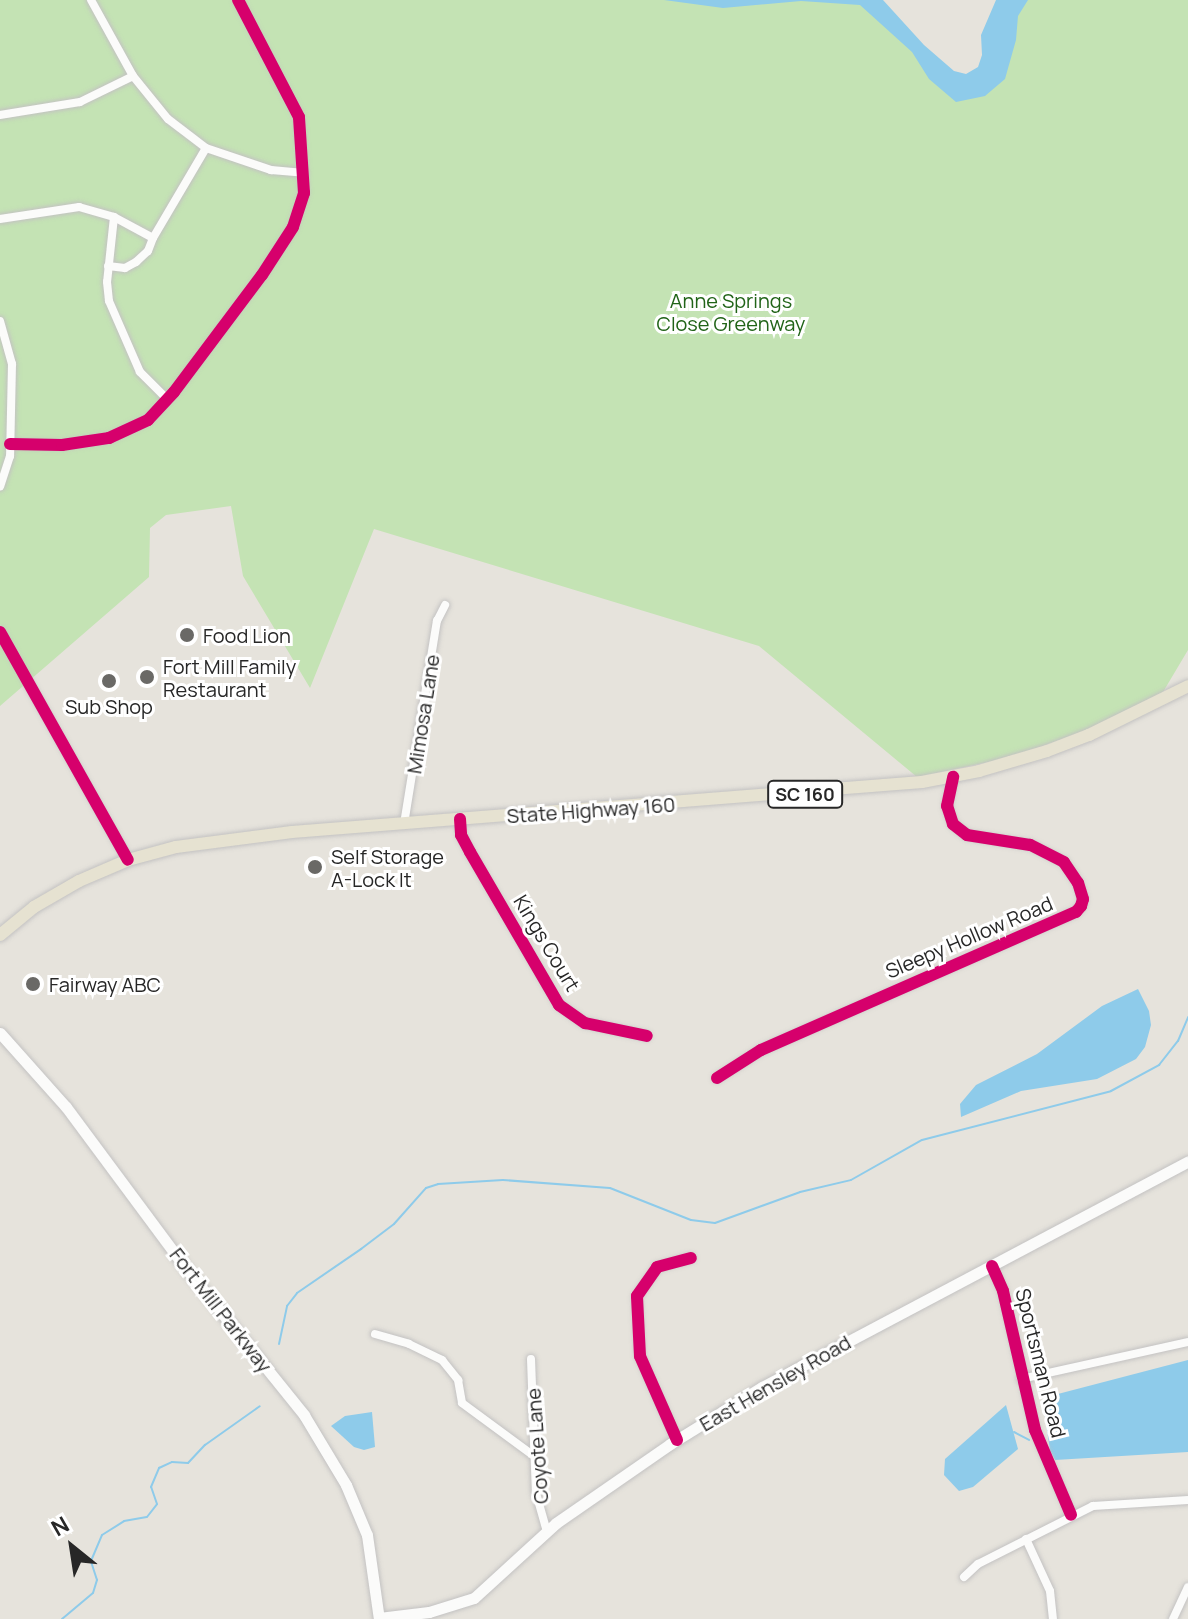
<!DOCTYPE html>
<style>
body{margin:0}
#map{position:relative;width:1188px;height:1619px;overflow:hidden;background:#e6e3dc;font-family:Manrope,sans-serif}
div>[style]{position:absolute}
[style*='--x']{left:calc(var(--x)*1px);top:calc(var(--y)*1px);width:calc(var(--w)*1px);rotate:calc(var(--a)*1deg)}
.green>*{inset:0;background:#c4e3b4}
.water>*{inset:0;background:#8ecbea}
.stream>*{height:2px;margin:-1px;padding:0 1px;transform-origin:1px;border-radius:1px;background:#8ecbea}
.roads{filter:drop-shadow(0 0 2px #c3c2c2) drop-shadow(0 0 2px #c3c2c2)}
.street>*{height:8px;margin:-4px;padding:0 4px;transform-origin:4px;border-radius:4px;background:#fbfbfa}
.secondary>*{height:11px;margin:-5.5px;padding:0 5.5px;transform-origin:5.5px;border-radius:5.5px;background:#fbfbfa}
.primary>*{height:12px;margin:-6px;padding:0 6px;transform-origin:6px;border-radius:6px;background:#e6e2d1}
.cycleway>*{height:12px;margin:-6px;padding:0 6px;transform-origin:6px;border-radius:6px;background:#d6006c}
.dots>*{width:22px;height:22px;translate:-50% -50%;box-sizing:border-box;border:4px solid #fff;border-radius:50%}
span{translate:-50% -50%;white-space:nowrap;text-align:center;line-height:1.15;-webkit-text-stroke:6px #fff;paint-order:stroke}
.shield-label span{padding:2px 6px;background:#fff;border:2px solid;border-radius:6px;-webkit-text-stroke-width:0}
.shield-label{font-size:18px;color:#272727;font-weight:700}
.park-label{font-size:20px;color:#216418}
.poi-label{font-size:20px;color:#272727}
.left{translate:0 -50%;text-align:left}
.street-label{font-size:20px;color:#272727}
.north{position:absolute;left:32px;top:1507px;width:80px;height:80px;-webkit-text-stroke:6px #fff;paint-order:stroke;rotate:330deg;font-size:22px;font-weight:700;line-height:32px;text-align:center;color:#272727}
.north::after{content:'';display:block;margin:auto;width:28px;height:36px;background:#272727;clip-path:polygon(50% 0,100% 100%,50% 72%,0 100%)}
</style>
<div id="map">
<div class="green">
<div style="clip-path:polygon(0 0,870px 0,926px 66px,981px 81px,1009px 0,1188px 0,1188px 650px,1163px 692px,1086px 731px,1007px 758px,917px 777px,759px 646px,374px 529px,310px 688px,243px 576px,231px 506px,166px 515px,150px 528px,149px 577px,0 706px)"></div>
</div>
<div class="water">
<div style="clip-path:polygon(664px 0,883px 0,924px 45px,954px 71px,966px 74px,978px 67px,982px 55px,981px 35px,996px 0,1028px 0,1018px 16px,1016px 40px,1005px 79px,985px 96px,956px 102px,929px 79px,912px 52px,860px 5px,801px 1px,723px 8px)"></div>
<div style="clip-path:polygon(1138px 989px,1149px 1011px,1151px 1025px,1145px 1047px,1136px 1059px,1097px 1079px,1021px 1091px,961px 1117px,960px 1104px,976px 1085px,1037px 1054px,1102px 1006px)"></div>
<div style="clip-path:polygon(1188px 1360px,1188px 1452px,1055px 1460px,1050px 1450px,1043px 1404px,1054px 1395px)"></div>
<div style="clip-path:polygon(1006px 1405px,1018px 1449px,973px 1487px,959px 1491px,944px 1475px,945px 1459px)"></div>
<div style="clip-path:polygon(372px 1412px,375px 1447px,364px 1450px,354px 1447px,331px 1426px,345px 1416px)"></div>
</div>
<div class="stream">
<div style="--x:279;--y:1344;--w:39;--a:-78"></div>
<div style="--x:287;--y:1306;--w:16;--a:-52"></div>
<div style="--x:297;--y:1293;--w:78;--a:-34.5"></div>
<div style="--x:361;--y:1249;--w:41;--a:-37.1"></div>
<div style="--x:394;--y:1224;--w:48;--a:-48.4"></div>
<div style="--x:426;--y:1188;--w:13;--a:-18"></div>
<div style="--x:438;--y:1184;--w:65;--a:-3.5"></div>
<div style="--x:503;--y:1180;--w:107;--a:4.3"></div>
<div style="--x:610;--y:1188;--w:87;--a:21.6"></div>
<div style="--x:691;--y:1220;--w:24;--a:7"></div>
<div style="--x:715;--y:1223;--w:90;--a:-20"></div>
<div style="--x:800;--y:1192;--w:52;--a:-13.2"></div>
<div style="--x:851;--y:1180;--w:81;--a:-29.4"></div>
<div style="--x:922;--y:1140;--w:195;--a:-14.5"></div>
<div style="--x:1111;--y:1091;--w:55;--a:-28.4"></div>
<div style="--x:1159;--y:1065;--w:31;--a:-52"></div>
<div style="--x:1178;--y:1041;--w:26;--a:-67"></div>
<div style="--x:1014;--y:1432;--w:17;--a:28"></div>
<div style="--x:62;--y:1619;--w:40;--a:-40"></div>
<div style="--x:93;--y:1593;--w:14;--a:-73"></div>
<div style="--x:97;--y:1580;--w:20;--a:-108"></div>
<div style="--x:91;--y:1561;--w:28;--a:-67"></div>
<div style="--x:102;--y:1535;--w:26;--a:-32"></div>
<div style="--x:124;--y:1521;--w:23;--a:-10"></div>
<div style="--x:147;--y:1517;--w:16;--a:-52"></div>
<div style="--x:157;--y:1504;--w:18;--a:-109"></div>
<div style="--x:151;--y:1487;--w:21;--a:-67"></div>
<div style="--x:159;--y:1468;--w:14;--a:-25"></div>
<div style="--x:172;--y:1462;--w:16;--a:4"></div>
<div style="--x:188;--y:1463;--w:25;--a:-47"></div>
<div style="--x:205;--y:1445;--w:67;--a:-35.3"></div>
</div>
<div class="roads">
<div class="street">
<div style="--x:133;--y:76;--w:55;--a:50.9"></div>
<div style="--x:168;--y:119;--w:48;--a:37.3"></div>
<div style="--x:0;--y:115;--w:81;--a:-9.2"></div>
<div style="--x:80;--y:102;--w:59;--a:-26.1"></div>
<div style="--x:133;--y:76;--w:87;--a:-118.9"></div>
<div style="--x:114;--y:217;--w:65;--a:96.1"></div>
<div style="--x:107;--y:282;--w:19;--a:84"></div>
<div style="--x:109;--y:301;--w:77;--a:66.4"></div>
<div style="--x:140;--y:372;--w:38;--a:45"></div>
<div style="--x:0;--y:219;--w:80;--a:-8.6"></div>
<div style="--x:79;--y:207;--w:36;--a:16"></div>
<div style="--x:114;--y:217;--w:44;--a:28.3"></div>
<div style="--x:153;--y:238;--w:104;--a:-59.5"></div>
<div style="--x:206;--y:148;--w:69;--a:18.7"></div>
<div style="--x:271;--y:170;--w:33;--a:5"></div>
<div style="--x:108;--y:266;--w:17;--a:7"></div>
<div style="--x:125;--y:268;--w:13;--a:-29"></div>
<div style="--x:136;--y:262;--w:16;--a:-43"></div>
<div style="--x:148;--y:251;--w:14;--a:-69"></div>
<div style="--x:0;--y:321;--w:45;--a:74.4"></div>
<div style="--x:12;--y:364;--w:92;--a:91.2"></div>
<div style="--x:10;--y:456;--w:32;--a:108"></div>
<div style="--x:10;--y:444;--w:52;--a:1.1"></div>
<div style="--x:62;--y:445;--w:48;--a:-8.5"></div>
<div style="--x:109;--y:438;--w:43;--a:-24.8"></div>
<div style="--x:148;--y:420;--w:38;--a:-47"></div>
<div style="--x:174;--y:392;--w:146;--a:-53.1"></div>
<div style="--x:262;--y:275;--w:57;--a:-57.1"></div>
<div style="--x:293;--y:227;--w:36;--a:-72"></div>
<div style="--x:304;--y:193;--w:76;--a:-93.8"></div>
<div style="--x:299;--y:117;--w:132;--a:-117.5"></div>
<div style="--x:0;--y:632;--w:261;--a:60.7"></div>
<div style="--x:460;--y:819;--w:16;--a:86"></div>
<div style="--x:461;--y:835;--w:19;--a:62"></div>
<div style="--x:470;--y:852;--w:177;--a:59.8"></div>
<div style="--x:559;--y:1005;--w:32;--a:35"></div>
<div style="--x:585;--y:1023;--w:63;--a:11.8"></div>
<div style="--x:404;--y:824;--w:206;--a:-80.8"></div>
<div style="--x:437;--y:621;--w:18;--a:-63"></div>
<div style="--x:717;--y:1078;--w:52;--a:-32.5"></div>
<div style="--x:761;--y:1050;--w:344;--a:-23.7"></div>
<div style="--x:1076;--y:912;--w:8;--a:-50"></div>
<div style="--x:1081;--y:906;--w:7;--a:-74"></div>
<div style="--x:1083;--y:899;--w:17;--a:-107"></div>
<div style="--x:1078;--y:883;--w:25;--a:-124"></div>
<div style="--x:1064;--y:862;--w:38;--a:-153"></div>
<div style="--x:1030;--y:845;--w:64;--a:-171"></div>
<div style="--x:967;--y:835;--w:18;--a:-142"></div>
<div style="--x:953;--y:824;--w:19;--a:-108"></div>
<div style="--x:947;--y:806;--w:30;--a:-78"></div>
<div style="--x:992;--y:1266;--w:27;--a:66"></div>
<div style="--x:1003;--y:1291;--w:143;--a:77"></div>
<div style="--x:1035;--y:1430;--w:92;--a:67"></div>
<div style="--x:375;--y:1334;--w:35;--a:16"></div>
<div style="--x:409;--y:1344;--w:37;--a:26"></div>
<div style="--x:442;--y:1360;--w:26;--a:51"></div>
<div style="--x:458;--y:1380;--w:23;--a:80"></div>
<div style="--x:462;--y:1403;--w:89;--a:36.4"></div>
<div style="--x:531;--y:1359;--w:134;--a:87.9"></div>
<div style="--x:536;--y:1493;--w:41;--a:74.2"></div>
<div style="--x:1021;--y:1379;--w:171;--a:-12.5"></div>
<div style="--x:677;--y:1440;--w:92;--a:-113.8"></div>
<div style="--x:640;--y:1356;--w:60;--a:-92.9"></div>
<div style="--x:637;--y:1296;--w:35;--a:-55"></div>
<div style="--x:657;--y:1267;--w:35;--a:-15"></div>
<div style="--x:1026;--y:1539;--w:57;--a:65.2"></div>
<div style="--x:1050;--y:1591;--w:28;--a:84"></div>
<div style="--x:964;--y:1577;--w:19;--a:-43"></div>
<div style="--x:978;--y:1564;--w:129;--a:-26.8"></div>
<div style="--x:1093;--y:1506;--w:95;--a:-3.6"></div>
<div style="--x:1173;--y:1619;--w:35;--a:-65"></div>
</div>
<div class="secondary">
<div style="--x:0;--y:1033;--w:99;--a:48.3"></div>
<div style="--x:66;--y:1107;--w:204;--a:53.4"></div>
<div style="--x:188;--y:1271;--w:185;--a:51.1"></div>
<div style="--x:304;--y:1415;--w:82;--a:59"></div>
<div style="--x:346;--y:1485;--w:54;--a:67.2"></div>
<div style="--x:367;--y:1535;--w:85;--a:81.9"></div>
<div style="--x:379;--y:1618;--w:50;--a:-6.8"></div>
<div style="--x:429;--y:1612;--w:47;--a:-17.3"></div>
<div style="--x:474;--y:1598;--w:111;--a:-42.4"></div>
<div style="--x:556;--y:1523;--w:139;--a:-34.7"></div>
<div style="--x:670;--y:1444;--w:108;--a:-31.8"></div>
<div style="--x:762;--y:1387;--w:482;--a:-27.9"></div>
</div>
<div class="primary">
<div style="--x:0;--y:935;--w:44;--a:-39.5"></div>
<div style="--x:34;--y:907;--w:52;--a:-30"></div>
<div style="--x:79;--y:881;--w:53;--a:-23.2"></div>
<div style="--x:128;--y:860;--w:50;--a:-15.2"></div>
<div style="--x:176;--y:847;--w:117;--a:-7.4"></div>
<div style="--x:292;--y:832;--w:632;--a:-4.54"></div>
<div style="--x:922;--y:782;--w:58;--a:-10.9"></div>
<div style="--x:979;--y:771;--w:71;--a:-16.4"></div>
<div style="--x:1047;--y:751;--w:45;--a:-20.9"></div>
<div style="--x:1089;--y:735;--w:110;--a:-26.3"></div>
</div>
</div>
<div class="cycleway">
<div style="--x:10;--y:444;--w:52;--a:1.1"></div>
<div style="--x:62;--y:445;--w:48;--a:-8.5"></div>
<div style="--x:109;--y:438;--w:43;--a:-24.8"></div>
<div style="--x:148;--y:420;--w:38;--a:-47"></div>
<div style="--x:174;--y:392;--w:146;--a:-53.1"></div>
<div style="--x:262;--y:275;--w:57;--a:-57.1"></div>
<div style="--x:293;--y:227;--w:36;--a:-72"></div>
<div style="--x:304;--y:193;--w:76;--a:-93.8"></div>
<div style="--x:299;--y:117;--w:132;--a:-117.5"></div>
<div style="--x:0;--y:632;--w:261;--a:60.7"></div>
<div style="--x:460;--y:819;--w:16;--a:86"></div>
<div style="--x:461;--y:835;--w:19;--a:62"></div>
<div style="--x:470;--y:852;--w:177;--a:59.8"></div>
<div style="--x:559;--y:1005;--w:32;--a:35"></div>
<div style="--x:585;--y:1023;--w:63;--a:11.8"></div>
<div style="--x:717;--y:1078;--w:52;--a:-32.5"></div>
<div style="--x:761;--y:1050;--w:344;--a:-23.7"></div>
<div style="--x:1076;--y:912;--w:8;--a:-50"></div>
<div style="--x:1081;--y:906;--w:7;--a:-74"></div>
<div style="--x:1083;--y:899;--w:17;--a:-107"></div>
<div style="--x:1078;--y:883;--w:25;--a:-124"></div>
<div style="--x:1064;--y:862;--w:38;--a:-153"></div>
<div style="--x:1030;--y:845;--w:64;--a:-171"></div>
<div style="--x:967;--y:835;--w:18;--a:-142"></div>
<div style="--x:953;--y:824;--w:19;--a:-108"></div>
<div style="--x:947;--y:806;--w:30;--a:-78"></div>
<div style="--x:992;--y:1266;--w:27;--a:66"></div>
<div style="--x:1003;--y:1291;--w:143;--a:77"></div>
<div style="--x:1035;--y:1430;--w:92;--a:67"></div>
<div style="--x:677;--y:1440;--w:92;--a:-113.8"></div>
<div style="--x:640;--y:1356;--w:60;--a:-92.9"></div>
<div style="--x:637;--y:1296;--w:35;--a:-55"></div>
<div style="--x:657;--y:1267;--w:35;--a:-15"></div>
</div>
<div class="dots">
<div style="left:187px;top:635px;background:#6a6966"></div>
<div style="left:147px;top:677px;background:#6a6966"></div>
<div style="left:109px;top:681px;background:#6a6966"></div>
<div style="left:315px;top:867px;background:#6a6966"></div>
<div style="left:33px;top:984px;background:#6a6966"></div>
</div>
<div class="shield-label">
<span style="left:805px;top:794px">SC 160</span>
</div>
<div class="park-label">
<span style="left:731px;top:312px">Anne Springs<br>Close Greenway</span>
</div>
<div class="poi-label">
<span class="left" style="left:203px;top:635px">Food Lion</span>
<span class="left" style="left:163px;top:678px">Fort Mill Family<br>Restaurant</span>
<span style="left:109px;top:706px">Sub Shop</span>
<span class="left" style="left:331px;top:868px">Self Storage<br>A-Lock It</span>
<span class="left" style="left:49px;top:984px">Fairway ABC</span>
</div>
<div class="street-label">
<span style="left:423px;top:714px;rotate:-81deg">Mimosa Lane</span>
<span style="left:591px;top:810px;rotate:-4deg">State Highway 160</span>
<span style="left:969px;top:937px;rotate:-23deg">Sleepy Hollow Road</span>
<span style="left:547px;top:943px;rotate:59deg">Kings Court</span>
<span style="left:221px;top:1310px;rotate:52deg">Fort Mill Parkway</span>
<span style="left:1041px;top:1363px;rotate:76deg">Sportsman Road</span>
<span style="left:775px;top:1383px;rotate:-30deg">East Hensley Road</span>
<span style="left:537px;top:1446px;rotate:-94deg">Coyote Lane</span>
</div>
<div class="north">N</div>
</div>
